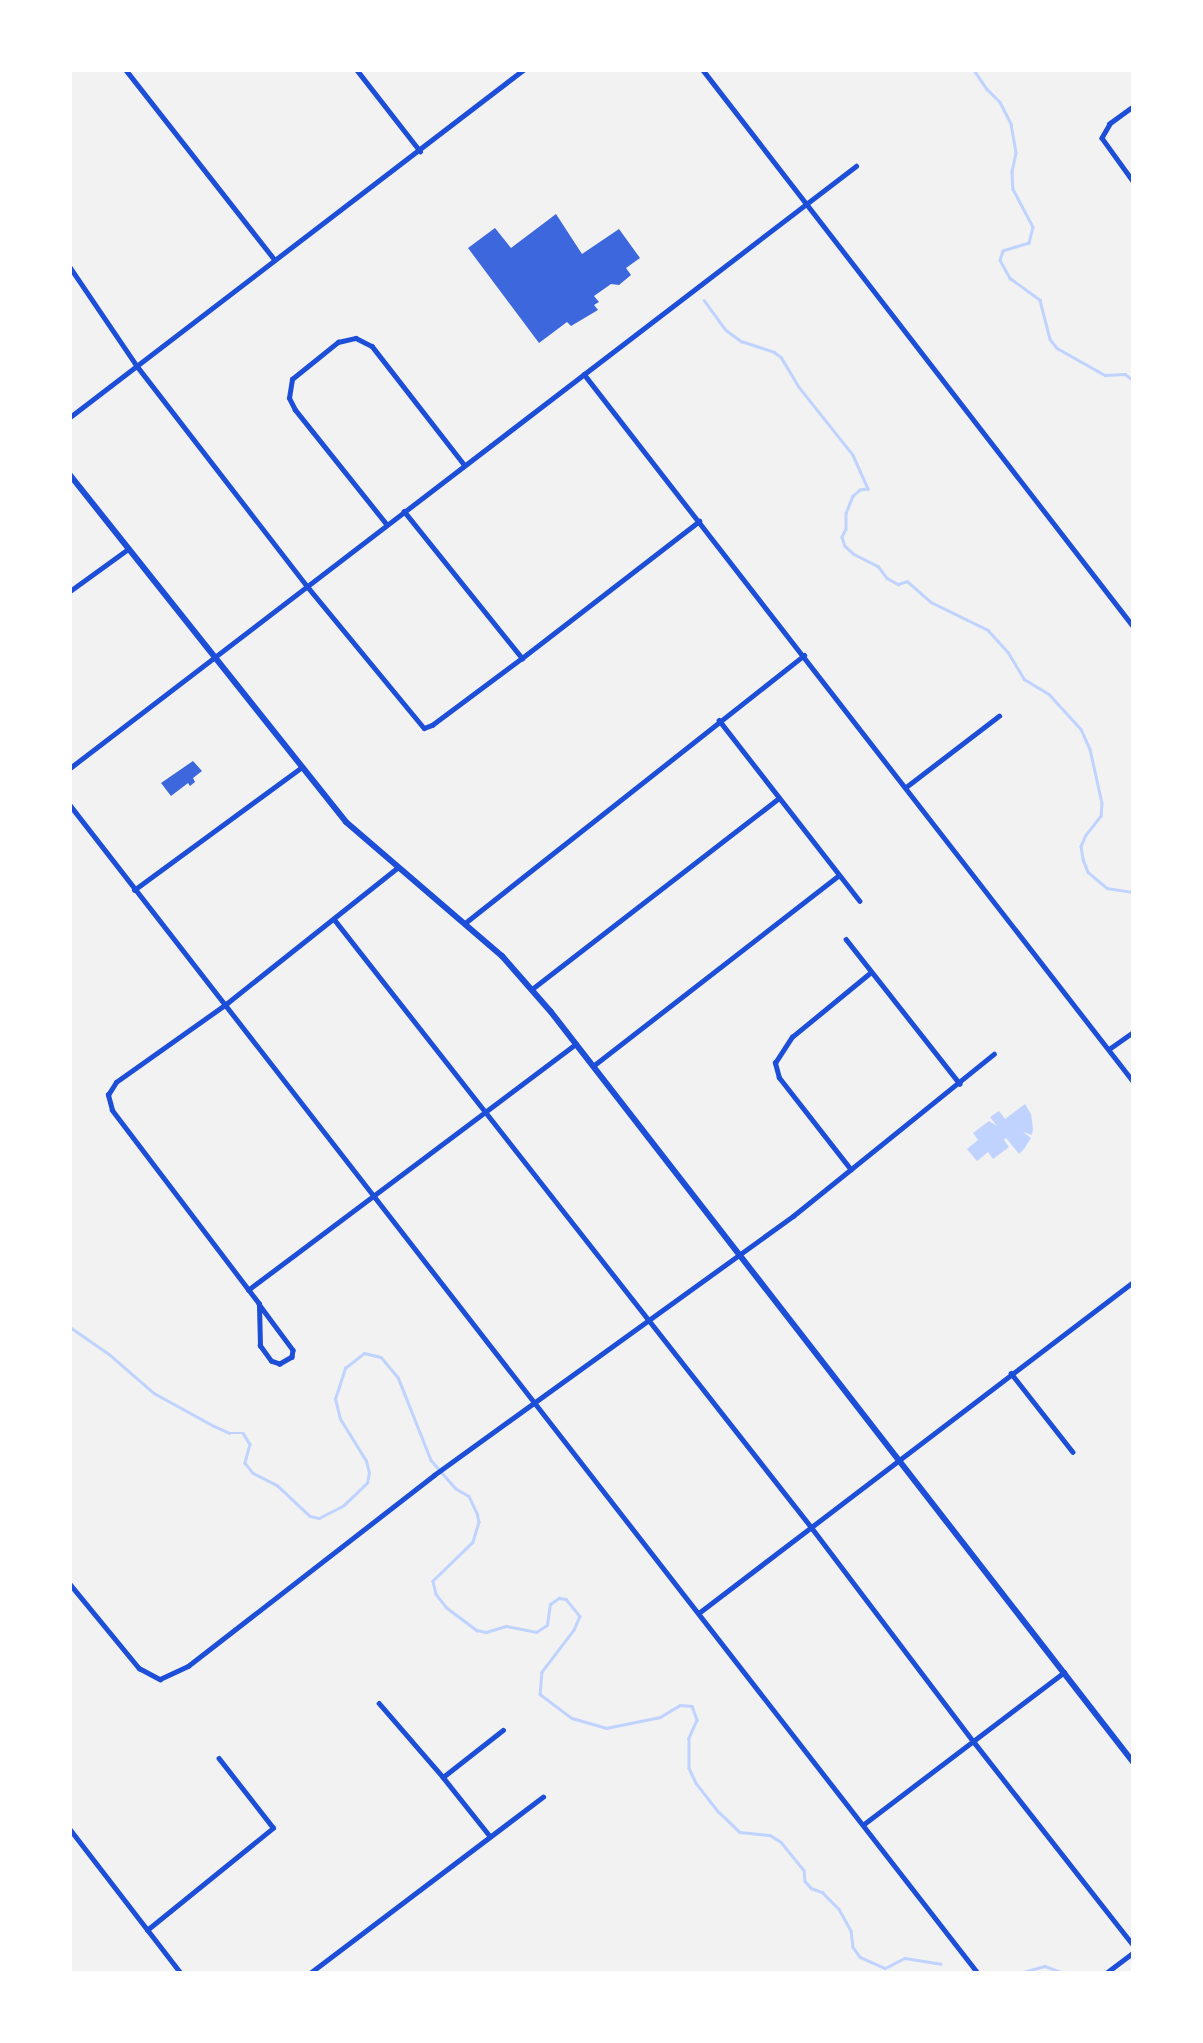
<!DOCTYPE html>
<style>
body{margin:0}
#map{position:relative;width:1203px;height:2043px;overflow:hidden;background:#f2f2f2;font-family:Barlow,sans-serif}
div>[style]{position:absolute}
[style*='--x']{left:calc(var(--x)*1px);top:calc(var(--y)*1px);width:calc(var(--w)*1px);rotate:calc(var(--a)*1deg)}
.water>*{inset:0;background:#bfd3fe}
.stream>*{height:2.5px;margin:-1.25px;padding:0 1.25px;transform-origin:1.25px;border-radius:1.25px;background:#bfd3fe}
.building>*{inset:0;background:#3d67dc}
.minor>*{height:4.5px;margin:-2.25px;padding:0 2.25px;transform-origin:2.25px;border-radius:2.25px;background:#1d4ed8}
.tertiary>*{height:6px;margin:-3px;padding:0 3px;transform-origin:3px;border-radius:3px;background:#1d4ed8}
span{translate:-50% -50%;white-space:nowrap;text-align:center;line-height:1.15;-webkit-text-stroke:5px #fff;paint-order:stroke}
.frame{position:absolute;inset:0;border:72px solid #fff;pointer-events:none}
</style>
<div id="map">
<div class="water">
<div style="clip-path:polygon(1025px 1104px,1031px 1114px,1033px 1129px,1032px 1135px,1023px 1132px,1031px 1138px,1024px 1149px,1019px 1154px,1006px 1138px,1004px 1140px,1009px 1147px,993px 1159px,988px 1152px,977px 1161px,967px 1149px,978px 1140px,973px 1133px,989px 1121px,997px 1126px,990px 1117px,999px 1111px,1005px 1119px)"></div>
</div>
<div class="stream">
<div style="--x:974;--y:70;--w:23;--a:56"></div>
<div style="--x:987;--y:89;--w:18;--a:45"></div>
<div style="--x:1000;--y:102;--w:25;--a:63"></div>
<div style="--x:1011;--y:124;--w:29;--a:80"></div>
<div style="--x:1016;--y:153;--w:19;--a:102"></div>
<div style="--x:1012;--y:172;--w:17;--a:87"></div>
<div style="--x:1013;--y:189;--w:43;--a:62.2"></div>
<div style="--x:1033;--y:227;--w:16;--a:104"></div>
<div style="--x:1029;--y:243;--w:27;--a:163"></div>
<div style="--x:1003;--y:251;--w:9;--a:108"></div>
<div style="--x:1000;--y:260;--w:21;--a:61"></div>
<div style="--x:1010;--y:278;--w:37;--a:36"></div>
<div style="--x:1040;--y:300;--w:40;--a:75.6"></div>
<div style="--x:1050;--y:339;--w:11;--a:52"></div>
<div style="--x:1057;--y:348;--w:55;--a:29.4"></div>
<div style="--x:1105;--y:375;--w:20;--a:-3"></div>
<div style="--x:1125;--y:374;--w:10;--a:37"></div>
<div style="--x:704;--y:300;--w:37;--a:54"></div>
<div style="--x:726;--y:330;--w:19;--a:36"></div>
<div style="--x:741;--y:341;--w:35;--a:18"></div>
<div style="--x:774;--y:352;--w:9;--a:36"></div>
<div style="--x:781;--y:357;--w:35;--a:59"></div>
<div style="--x:799;--y:387;--w:87;--a:51.5"></div>
<div style="--x:853;--y:455;--w:37;--a:66"></div>
<div style="--x:868;--y:489;--w:8;--a:173"></div>
<div style="--x:860;--y:490;--w:9;--a:139"></div>
<div style="--x:853;--y:496;--w:18;--a:112"></div>
<div style="--x:846;--y:513;--w:16;--a:90"></div>
<div style="--x:846;--y:529;--w:9;--a:117"></div>
<div style="--x:842;--y:537;--w:9;--a:72"></div>
<div style="--x:845;--y:546;--w:12;--a:42"></div>
<div style="--x:854;--y:554;--w:27;--a:27"></div>
<div style="--x:878;--y:566;--w:15;--a:53"></div>
<div style="--x:887;--y:578;--w:13;--a:29"></div>
<div style="--x:898;--y:584;--w:9;--a:-18"></div>
<div style="--x:907;--y:581;--w:32;--a:41"></div>
<div style="--x:931;--y:602;--w:64;--a:26.2"></div>
<div style="--x:988;--y:630;--w:30;--a:48"></div>
<div style="--x:1008;--y:652;--w:31;--a:59"></div>
<div style="--x:1024;--y:679;--w:29;--a:31"></div>
<div style="--x:1049;--y:694;--w:47;--a:47.6"></div>
<div style="--x:1081;--y:729;--w:22;--a:66"></div>
<div style="--x:1090;--y:749;--w:55;--a:77.5"></div>
<div style="--x:1102;--y:803;--w:13;--a:94"></div>
<div style="--x:1101;--y:816;--w:24;--a:128"></div>
<div style="--x:1086;--y:835;--w:12;--a:114"></div>
<div style="--x:1081;--y:846;--w:13;--a:81"></div>
<div style="--x:1083;--y:859;--w:14;--a:69"></div>
<div style="--x:1088;--y:872;--w:25;--a:40"></div>
<div style="--x:1107;--y:888;--w:26;--a:9"></div>
<div style="--x:70;--y:1327;--w:47;--a:34.7"></div>
<div style="--x:109;--y:1354;--w:60;--a:40.9"></div>
<div style="--x:154;--y:1393;--w:68;--a:28.8"></div>
<div style="--x:214;--y:1426;--w:17;--a:24"></div>
<div style="--x:230;--y:1433;--w:13;--a:0"></div>
<div style="--x:243;--y:1433;--w:13;--a:58"></div>
<div style="--x:250;--y:1444;--w:20;--a:105"></div>
<div style="--x:245;--y:1463;--w:13;--a:51"></div>
<div style="--x:253;--y:1473;--w:27;--a:27"></div>
<div style="--x:277;--y:1485;--w:45;--a:43.2"></div>
<div style="--x:310;--y:1516;--w:9;--a:13"></div>
<div style="--x:319;--y:1518;--w:28;--a:-27"></div>
<div style="--x:344;--y:1505;--w:32;--a:-44"></div>
<div style="--x:367;--y:1483;--w:10;--a:-79"></div>
<div style="--x:369;--y:1473;--w:12;--a:-104"></div>
<div style="--x:366;--y:1461;--w:49;--a:-121.8"></div>
<div style="--x:340;--y:1419;--w:21;--a:-104"></div>
<div style="--x:335;--y:1399;--w:33;--a:-72"></div>
<div style="--x:345;--y:1368;--w:24;--a:-38"></div>
<div style="--x:364;--y:1353;--w:17;--a:13"></div>
<div style="--x:381;--y:1357;--w:26;--a:50"></div>
<div style="--x:398;--y:1377;--w:89;--a:68.3"></div>
<div style="--x:431;--y:1460;--w:37;--a:49"></div>
<div style="--x:455;--y:1488;--w:16;--a:30"></div>
<div style="--x:469;--y:1496;--w:19;--a:65"></div>
<div style="--x:477;--y:1513;--w:9;--a:77"></div>
<div style="--x:479;--y:1522;--w:21;--a:107"></div>
<div style="--x:473;--y:1542;--w:56;--a:135.7"></div>
<div style="--x:433;--y:1581;--w:13;--a:77"></div>
<div style="--x:436;--y:1594;--w:16;--a:52"></div>
<div style="--x:446;--y:1607;--w:39;--a:37"></div>
<div style="--x:477;--y:1630;--w:9;--a:13"></div>
<div style="--x:486;--y:1632;--w:21;--a:-17"></div>
<div style="--x:506;--y:1626;--w:31;--a:11"></div>
<div style="--x:536;--y:1632;--w:13;--a:-32"></div>
<div style="--x:547;--y:1625;--w:21;--a:-82"></div>
<div style="--x:550;--y:1604;--w:11;--a:-34"></div>
<div style="--x:559;--y:1598;--w:7;--a:8"></div>
<div style="--x:566;--y:1599;--w:22;--a:51"></div>
<div style="--x:580;--y:1616;--w:15;--a:113"></div>
<div style="--x:574;--y:1630;--w:53;--a:127.3"></div>
<div style="--x:542;--y:1672;--w:22;--a:95"></div>
<div style="--x:540;--y:1694;--w:40;--a:37"></div>
<div style="--x:572;--y:1718;--w:35;--a:16"></div>
<div style="--x:606;--y:1728;--w:55;--a:-11.5"></div>
<div style="--x:660;--y:1717;--w:23;--a:-31"></div>
<div style="--x:680;--y:1705;--w:12;--a:5"></div>
<div style="--x:692;--y:1706;--w:15;--a:70"></div>
<div style="--x:697;--y:1720;--w:20;--a:114"></div>
<div style="--x:689;--y:1738;--w:30;--a:90"></div>
<div style="--x:689;--y:1768;--w:17;--a:65"></div>
<div style="--x:696;--y:1783;--w:37;--a:52"></div>
<div style="--x:719;--y:1812;--w:29;--a:44"></div>
<div style="--x:740;--y:1832;--w:30;--a:6"></div>
<div style="--x:770;--y:1835;--w:13;--a:32"></div>
<div style="--x:781;--y:1842;--w:36;--a:51"></div>
<div style="--x:804;--y:1870;--w:11;--a:85"></div>
<div style="--x:805;--y:1881;--w:9;--a:49"></div>
<div style="--x:811;--y:1888;--w:12;--a:20"></div>
<div style="--x:822;--y:1892;--w:24;--a:45"></div>
<div style="--x:839;--y:1909;--w:25;--a:61"></div>
<div style="--x:851;--y:1931;--w:16;--a:83"></div>
<div style="--x:853;--y:1947;--w:12;--a:55"></div>
<div style="--x:860;--y:1957;--w:27;--a:24"></div>
<div style="--x:885;--y:1968;--w:22;--a:-27"></div>
<div style="--x:905;--y:1958;--w:36;--a:9"></div>
<div style="--x:1020;--y:1973;--w:26;--a:-16"></div>
<div style="--x:1045;--y:1966;--w:19;--a:21"></div>
</div>
<div class="building">
<div style="clip-path:polygon(556px 214px,582px 254px,619px 229px,640px 258px,626px 268px,631px 275px,619px 285px,611px 284px,594px 296px,599px 302px,594px 305px,598px 310px,571px 326px,567px 322px,539px 343px,468px 248px,495px 228px,511px 248px)"></div>
<div style="clip-path:polygon(193px 761px,202px 771px,193px 778px,195px 782px,190px 786px,188px 783px,171px 796px,161px 783px)"></div>
</div>
<div class="minor">
<div style="--x:126;--y:70;--w:240;--a:51.9"></div>
<div style="--x:357;--y:70;--w:103;--a:52.1"></div>
<div style="--x:703;--y:70;--w:703;--a:52.28"></div>
<div style="--x:1133;--y:107;--w:29;--a:144"></div>
<div style="--x:1110;--y:124;--w:16;--a:120"></div>
<div style="--x:1102;--y:138;--w:53;--a:54.2"></div>
<div style="--x:70;--y:267;--w:120;--a:55.9"></div>
<div style="--x:137;--y:366;--w:278;--a:52.3"></div>
<div style="--x:307;--y:586;--w:184;--a:50.5"></div>
<div style="--x:424;--y:728;--w:9;--a:-21"></div>
<div style="--x:432;--y:725;--w:112;--a:-36.7"></div>
<div style="--x:522;--y:658;--w:224;--a:-37.7"></div>
<div style="--x:584;--y:374;--w:895;--a:52.17"></div>
<div style="--x:70;--y:417;--w:571;--a:-37.45"></div>
<div style="--x:404;--y:511;--w:189;--a:51.2"></div>
<div style="--x:386;--y:524;--w:146;--a:-128.6"></div>
<div style="--x:295;--y:410;--w:13;--a:-117"></div>
<div style="--x:289;--y:398;--w:19;--a:-81"></div>
<div style="--x:292;--y:379;--w:59;--a:-38.8"></div>
<div style="--x:338;--y:342;--w:18;--a:-13"></div>
<div style="--x:356;--y:338;--w:18;--a:27"></div>
<div style="--x:372;--y:346;--w:150;--a:52.1"></div>
<div style="--x:70;--y:591;--w:72;--a:-35.9"></div>
<div style="--x:719;--y:720;--w:229;--a:52.1"></div>
<div style="--x:70;--y:768;--w:990;--a:-37.45"></div>
<div style="--x:906;--y:787;--w:117;--a:-37.4"></div>
<div style="--x:70;--y:805;--w:1479;--a:52.14"></div>
<div style="--x:134;--y:890;--w:208;--a:-36.2"></div>
<div style="--x:334;--y:919;--w:774;--a:51.87"></div>
<div style="--x:812;--y:1528;--w:268;--a:52.9"></div>
<div style="--x:974;--y:1742;--w:258;--a:51.9"></div>
<div style="--x:465;--y:923;--w:432;--a:-38.3"></div>
<div style="--x:846;--y:939;--w:184;--a:51.8"></div>
<div style="--x:532;--y:989;--w:312;--a:-37.7"></div>
<div style="--x:1109;--y:1049;--w:29;--a:-35"></div>
<div style="--x:593;--y:1066;--w:311;--a:-37.8"></div>
<div style="--x:851;--y:1170;--w:117;--a:-128"></div>
<div style="--x:779;--y:1078;--w:16;--a:-105"></div>
<div style="--x:775;--y:1063;--w:31;--a:-57"></div>
<div style="--x:792;--y:1037;--w:101;--a:-39.4"></div>
<div style="--x:248;--y:1290;--w:410;--a:-36.9"></div>
<div style="--x:259;--y:1304;--w:57;--a:53.5"></div>
<div style="--x:293;--y:1350;--w:7;--a:98"></div>
<div style="--x:292;--y:1357;--w:14;--a:150"></div>
<div style="--x:280;--y:1364;--w:9;--a:-162"></div>
<div style="--x:271;--y:1361;--w:19;--a:-126"></div>
<div style="--x:260;--y:1346;--w:42;--a:-91.4"></div>
<div style="--x:259;--y:1304;--w:243;--a:-127.2"></div>
<div style="--x:112;--y:1110;--w:16;--a:-105"></div>
<div style="--x:108;--y:1095;--w:15;--a:-58"></div>
<div style="--x:116;--y:1082;--w:135;--a:-35.3"></div>
<div style="--x:226;--y:1004;--w:218;--a:-38.5"></div>
<div style="--x:1011;--y:1373;--w:100;--a:51.9"></div>
<div style="--x:70;--y:1584;--w:109;--a:50.6"></div>
<div style="--x:139;--y:1668;--w:24;--a:28"></div>
<div style="--x:160;--y:1679;--w:31;--a:-25"></div>
<div style="--x:188;--y:1666;--w:311;--a:-37.8"></div>
<div style="--x:434;--y:1475;--w:443;--a:-35.8"></div>
<div style="--x:793;--y:1216;--w:258;--a:-38.9"></div>
<div style="--x:700;--y:1612;--w:544;--a:-37.31"></div>
<div style="--x:379;--y:1703;--w:98;--a:49.1"></div>
<div style="--x:443;--y:1777;--w:75;--a:51.5"></div>
<div style="--x:443;--y:1777;--w:76;--a:-38.1"></div>
<div style="--x:864;--y:1824;--w:251;--a:-37.2"></div>
<div style="--x:70;--y:1829;--w:182;--a:52.4"></div>
<div style="--x:147;--y:1930;--w:162;--a:-39"></div>
<div style="--x:273;--y:1828;--w:88;--a:-128"></div>
<div style="--x:310;--y:1973;--w:292;--a:-37.1"></div>
<div style="--x:1106;--y:1973;--w:34;--a:-37"></div>
</div>
<div class="tertiary">
<div style="--x:70;--y:475;--w:443;--a:51.5"></div>
<div style="--x:346;--y:822;--w:206;--a:40.7"></div>
<div style="--x:502;--y:956;--w:74;--a:48.8"></div>
<div style="--x:551;--y:1012;--w:949;--a:52.19"></div>
</div>
<div class="frame"></div>
</div>
